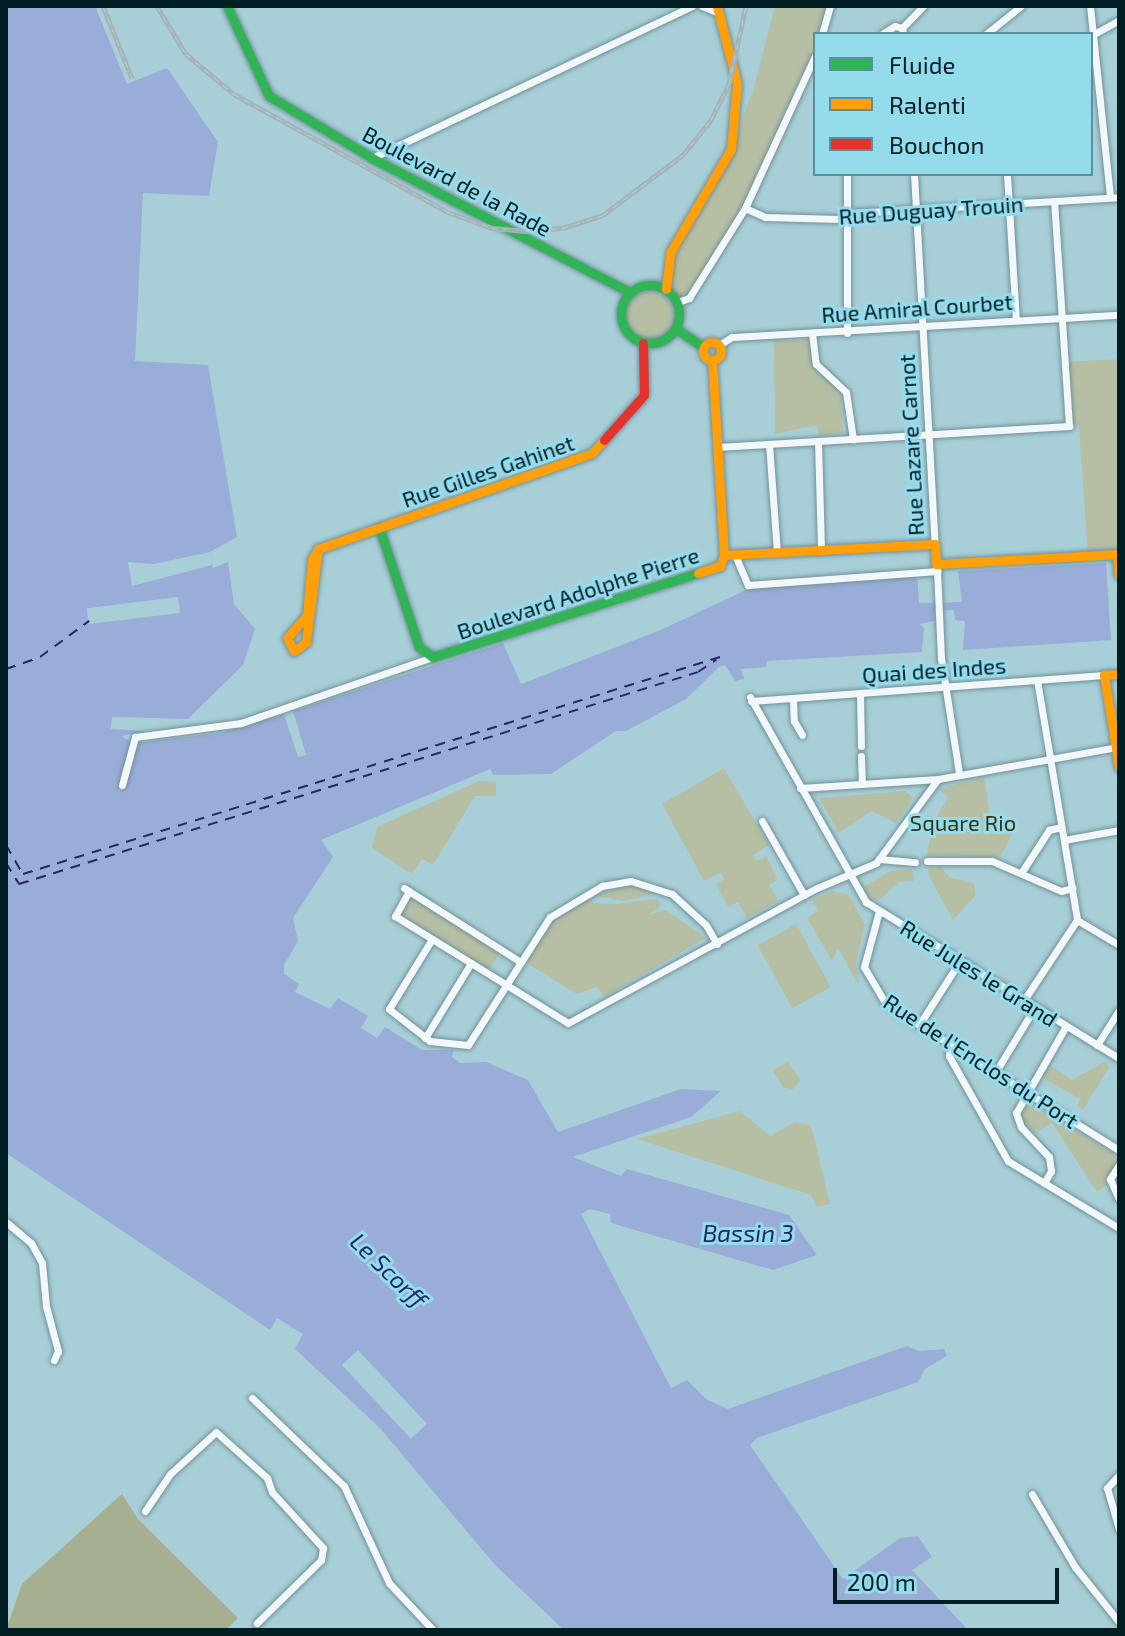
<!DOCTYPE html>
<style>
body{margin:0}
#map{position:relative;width:1125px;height:1636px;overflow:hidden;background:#a8cfd8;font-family:"Exo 2",sans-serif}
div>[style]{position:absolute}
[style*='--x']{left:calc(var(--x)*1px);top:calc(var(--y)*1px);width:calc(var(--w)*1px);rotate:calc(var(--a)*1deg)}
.green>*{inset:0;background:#b6bfa4;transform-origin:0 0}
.round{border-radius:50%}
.forest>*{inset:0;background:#a7af91}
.water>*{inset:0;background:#99add8}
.pier>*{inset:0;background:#a8cfd8;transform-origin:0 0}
.ferry>*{height:2px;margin-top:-1px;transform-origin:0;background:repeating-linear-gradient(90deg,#22286a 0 10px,transparent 0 18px)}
.roads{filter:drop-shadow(0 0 2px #729198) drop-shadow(0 0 2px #729198)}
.street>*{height:7px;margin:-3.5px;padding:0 3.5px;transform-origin:3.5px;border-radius:3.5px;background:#f2f8f9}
.fast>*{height:9px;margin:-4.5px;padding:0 4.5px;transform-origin:4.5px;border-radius:4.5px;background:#30b455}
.fast>.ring{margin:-4.5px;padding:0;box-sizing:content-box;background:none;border:9px solid #30b455;border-radius:50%}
.slow>*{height:9px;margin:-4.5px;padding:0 4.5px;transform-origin:4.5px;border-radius:4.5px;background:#ff9f0a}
.slow>.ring{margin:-4.5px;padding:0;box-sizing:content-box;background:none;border:9px solid #ff9f0a;border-radius:50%}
.jam>*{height:9px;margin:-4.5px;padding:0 4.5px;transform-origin:4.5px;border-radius:4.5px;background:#e5322d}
.rail>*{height:5px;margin-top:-2.5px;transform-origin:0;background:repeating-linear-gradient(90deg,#94dcec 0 6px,#a9b3b5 0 12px);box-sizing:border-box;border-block:2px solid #a9b3b5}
span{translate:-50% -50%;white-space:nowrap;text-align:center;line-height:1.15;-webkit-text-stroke:6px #94dcec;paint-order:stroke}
.street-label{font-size:22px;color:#011e25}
.park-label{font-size:22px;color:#3a3215}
.water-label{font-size:24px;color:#22286a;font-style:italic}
.frame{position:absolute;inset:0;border:8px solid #011e25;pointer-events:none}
.legend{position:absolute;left:813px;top:32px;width:280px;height:144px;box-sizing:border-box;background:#94dcec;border:2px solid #59909c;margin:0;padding:10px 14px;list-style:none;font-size:24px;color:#011e25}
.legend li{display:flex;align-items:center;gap:16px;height:40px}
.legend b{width:40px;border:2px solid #59909c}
.scale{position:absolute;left:833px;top:1568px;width:226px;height:36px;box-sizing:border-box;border:4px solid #011e25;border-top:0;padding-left:10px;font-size:24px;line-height:28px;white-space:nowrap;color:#011e25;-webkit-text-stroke:6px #94dcec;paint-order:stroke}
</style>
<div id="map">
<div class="green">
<div style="clip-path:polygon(775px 6px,830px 6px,822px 34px,815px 34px,815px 56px,745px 208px,689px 298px,678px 302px,666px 289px,671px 251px,731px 149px,753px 91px)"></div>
<div class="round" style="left:626px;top:292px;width:48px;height:48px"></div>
<div style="clip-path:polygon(810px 340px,813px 368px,841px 391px,843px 433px,819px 436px,817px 425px,775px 434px,774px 341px)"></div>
<div style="clip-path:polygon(1119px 359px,1119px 554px,1088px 555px,1079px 426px,1069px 426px,1063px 362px)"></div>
<div style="clip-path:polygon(724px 768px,769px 845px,753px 855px,756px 861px,766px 856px,778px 880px,769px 885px,778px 901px,747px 918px,738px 902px,728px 907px,716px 884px,724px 879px,721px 873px,704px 881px,662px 804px)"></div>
<div style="clip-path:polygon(984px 777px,990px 815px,1013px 833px,1000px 857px,927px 855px,934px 821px,948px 797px,939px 789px)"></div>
<div style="clip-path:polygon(479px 781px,502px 783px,496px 783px,496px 796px,475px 796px,433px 865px,422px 859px,412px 874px,372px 848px,377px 827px)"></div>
<div style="clip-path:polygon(906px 791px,913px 798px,896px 823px,872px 811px,839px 833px,819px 798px)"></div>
<div style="clip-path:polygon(941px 867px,950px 878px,974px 883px,976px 895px,953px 920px,929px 876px,928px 868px)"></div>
<div style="clip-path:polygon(912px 869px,914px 881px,899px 882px,879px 900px,872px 900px,863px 887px,891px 871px)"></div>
<div style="clip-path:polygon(629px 885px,646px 886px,651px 894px,626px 901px,595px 896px)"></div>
<div style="clip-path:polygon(832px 891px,849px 895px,865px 925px,856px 961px,859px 986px,838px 948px,832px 961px,807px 918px,818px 911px,812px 900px)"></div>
<div style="clip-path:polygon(590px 895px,593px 903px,614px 904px,657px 899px,661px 906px,648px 915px,666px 910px,706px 938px,604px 997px,597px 987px,577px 994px,528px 964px,528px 954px,553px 920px)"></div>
<div style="left:411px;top:896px;width:105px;height:21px;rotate:32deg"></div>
<div style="left:796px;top:924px;width:72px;height:44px;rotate:61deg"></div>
<div style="clip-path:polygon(788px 1062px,801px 1080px,792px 1090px,783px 1087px,772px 1070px)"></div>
<div style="clip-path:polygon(1104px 1062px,1110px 1066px,1083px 1110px,1077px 1106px,1080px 1099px,1042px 1077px,1050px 1066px,1072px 1080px)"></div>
<div style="clip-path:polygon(1030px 1102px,1114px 1154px,1118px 1163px,1107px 1185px,1097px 1192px,1052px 1123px,1035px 1133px,1023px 1123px,1020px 1116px)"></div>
<div style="clip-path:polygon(740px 1111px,770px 1136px,795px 1122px,811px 1125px,830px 1204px,817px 1207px,811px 1195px,637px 1139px)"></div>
</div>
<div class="forest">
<div style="clip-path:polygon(122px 1494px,138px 1519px,238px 1618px,226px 1630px,6px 1630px,22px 1584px)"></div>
</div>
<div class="water">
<div style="clip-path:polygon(6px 6px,95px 6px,127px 84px,167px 68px,218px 142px,209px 196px,143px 193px,135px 361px,208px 365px,237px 537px,210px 552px,213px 568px,228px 562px,234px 604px,255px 629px,243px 665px,188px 719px,112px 717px,111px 729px,145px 731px,122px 736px,132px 743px,119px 791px,125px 788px,136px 743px,221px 733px,284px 714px,298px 757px,306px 755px,293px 711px,503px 643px,521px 684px,663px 629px,748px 589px,917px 574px,919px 603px,962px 602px,958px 571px,1106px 563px,1111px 640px,963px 650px,965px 621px,955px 620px,954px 610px,934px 611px,934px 621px,919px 624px,924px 628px,922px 652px,767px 661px,766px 667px,741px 669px,744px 679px,735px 681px,725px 665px,719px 667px,686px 699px,626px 731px,616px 731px,551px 774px,493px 775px,490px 769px,321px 840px,333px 857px,293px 918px,298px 941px,284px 965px,284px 974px,299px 984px,295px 992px,330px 1009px,338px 998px,368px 1016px,361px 1028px,377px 1038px,385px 1027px,422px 1050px,454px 1050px,452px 1057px,460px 1063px,486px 1062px,528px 1080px,558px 1132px,681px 1089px,721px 1091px,691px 1117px,573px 1157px,621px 1176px,627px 1169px,789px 1215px,817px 1255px,773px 1270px,611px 1223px,610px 1214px,590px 1209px,581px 1214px,671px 1388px,687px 1380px,706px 1399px,728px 1409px,907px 1346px,919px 1351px,944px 1349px,947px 1356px,925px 1369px,918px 1382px,757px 1438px,750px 1445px,843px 1579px,900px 1538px,918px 1536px,932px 1557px,912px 1570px,968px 1630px,564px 1630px,495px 1565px,380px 1428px,295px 1349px,303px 1334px,277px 1318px,270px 1330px,6px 1153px)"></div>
</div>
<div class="pier">
<div style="clip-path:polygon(210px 552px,212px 565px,132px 586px,128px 562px,154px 564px)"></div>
<div style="left:178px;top:597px;width:16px;height:92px;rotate:83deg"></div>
<div style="left:358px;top:1350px;width:101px;height:22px;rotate:47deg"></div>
</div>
<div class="ferry">
<div style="--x:6;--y:669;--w:36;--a:-19"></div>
<div style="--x:40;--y:657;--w:61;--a:-36.3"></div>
<div style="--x:6;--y:845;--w:34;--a:60"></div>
<div style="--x:23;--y:874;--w:730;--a:-17.29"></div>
<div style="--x:6;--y:863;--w:25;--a:58"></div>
<div style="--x:19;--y:884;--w:711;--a:-17.34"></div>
<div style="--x:698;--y:672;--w:22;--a:-34"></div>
</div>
<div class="roads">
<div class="street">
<div style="--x:702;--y:6;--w:18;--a:22"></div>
<div style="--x:1090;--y:6;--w:192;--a:84"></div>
<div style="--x:822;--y:34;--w:29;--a:-74"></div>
<div style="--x:882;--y:34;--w:15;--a:-32"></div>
<div style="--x:895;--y:26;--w:7;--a:16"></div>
<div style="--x:903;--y:34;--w:6;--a:-99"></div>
<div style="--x:902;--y:28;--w:30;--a:-46"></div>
<div style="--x:986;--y:34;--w:45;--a:-38.7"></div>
<div style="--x:1094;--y:34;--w:29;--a:-29"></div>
<div style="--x:372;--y:158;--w:354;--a:-25.4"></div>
<div style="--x:914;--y:174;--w:371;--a:86.8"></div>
<div style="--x:1007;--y:174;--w:146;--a:86.5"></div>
<div style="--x:745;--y:208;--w:22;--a:24"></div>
<div style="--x:765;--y:217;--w:75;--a:1.5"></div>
<div style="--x:840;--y:219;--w:14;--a:-25"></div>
<div style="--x:853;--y:213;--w:266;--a:-3.4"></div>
<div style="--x:678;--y:302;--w:12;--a:-20"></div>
<div style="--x:689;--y:298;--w:106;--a:-58.1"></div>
<div style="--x:745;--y:208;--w:167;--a:-65.3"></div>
<div style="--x:812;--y:333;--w:31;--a:83"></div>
<div style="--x:816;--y:364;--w:41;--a:43"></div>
<div style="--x:846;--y:392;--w:48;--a:81.5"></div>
<div style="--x:847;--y:333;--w:159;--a:-90"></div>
<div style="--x:719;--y:345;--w:15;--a:-32"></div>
<div style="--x:732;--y:337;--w:388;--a:-3.3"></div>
<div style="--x:818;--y:441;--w:110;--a:88.4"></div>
<div style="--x:769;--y:444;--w:109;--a:85.8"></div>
<div style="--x:717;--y:447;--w:353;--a:-3.4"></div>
<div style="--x:1069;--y:426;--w:225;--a:-93.8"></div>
<div style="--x:735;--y:555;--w:33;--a:67"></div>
<div style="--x:748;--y:585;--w:190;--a:-4.2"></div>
<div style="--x:937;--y:570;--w:88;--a:87.4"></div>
<div style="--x:941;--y:658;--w:116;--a:81.1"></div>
<div style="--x:1037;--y:680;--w:243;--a:80.5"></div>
<div style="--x:860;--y:694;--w:52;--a:88.9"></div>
<div style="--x:750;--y:697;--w:236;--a:60.5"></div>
<div style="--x:866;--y:902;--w:297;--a:31.7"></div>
<div style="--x:793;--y:698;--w:23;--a:88"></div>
<div style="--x:794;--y:721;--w:16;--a:60"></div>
<div style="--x:751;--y:701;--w:354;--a:-4.2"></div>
<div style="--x:861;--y:756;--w:28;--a:88"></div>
<div style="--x:122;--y:785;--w:50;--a:-74.8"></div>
<div style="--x:135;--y:737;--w:107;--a:-7.5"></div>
<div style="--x:241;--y:723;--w:203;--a:-19"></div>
<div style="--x:800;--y:788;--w:138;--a:-3.7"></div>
<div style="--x:938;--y:779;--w:183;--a:-10.1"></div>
<div style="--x:762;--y:821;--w:85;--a:60.4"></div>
<div style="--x:1064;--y:840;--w:56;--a:-10.3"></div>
<div style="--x:879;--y:859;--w:36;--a:5"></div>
<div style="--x:927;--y:861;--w:65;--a:0"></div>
<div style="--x:992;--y:861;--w:75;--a:23.5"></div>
<div style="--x:1061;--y:891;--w:12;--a:-14"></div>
<div style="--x:1023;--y:870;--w:48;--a:-57"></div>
<div style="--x:1049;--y:830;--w:12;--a:-14"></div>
<div style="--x:404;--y:888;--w:136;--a:32.4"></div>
<div style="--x:409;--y:891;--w:29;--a:119"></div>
<div style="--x:395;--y:916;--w:203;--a:31.7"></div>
<div style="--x:568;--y:1023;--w:283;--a:-28.5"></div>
<div style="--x:817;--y:888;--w:64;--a:-23"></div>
<div style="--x:876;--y:863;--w:104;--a:-53.6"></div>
<div style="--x:879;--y:911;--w:58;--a:105"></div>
<div style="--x:864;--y:967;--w:43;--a:59.3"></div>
<div style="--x:886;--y:1004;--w:275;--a:32.1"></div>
<div style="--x:1077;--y:920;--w:49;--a:30.8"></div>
<div style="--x:432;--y:939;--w:82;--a:121.6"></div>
<div style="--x:389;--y:1009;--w:52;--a:38"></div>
<div style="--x:430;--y:1041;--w:38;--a:6"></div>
<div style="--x:468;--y:1045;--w:152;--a:-57.4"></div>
<div style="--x:550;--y:917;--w:61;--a:-30.8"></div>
<div style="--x:602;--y:886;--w:29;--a:-10"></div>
<div style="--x:631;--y:881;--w:43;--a:17.6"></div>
<div style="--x:672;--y:894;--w:46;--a:42.4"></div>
<div style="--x:706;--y:925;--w:22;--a:60"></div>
<div style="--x:1024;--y:1000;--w:96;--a:-56.5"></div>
<div style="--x:919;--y:1025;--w:76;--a:-57.4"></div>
<div style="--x:425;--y:1038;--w:88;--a:-58.5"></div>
<div style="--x:950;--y:1045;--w:11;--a:95"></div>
<div style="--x:949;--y:1056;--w:120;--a:60.7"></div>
<div style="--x:1008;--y:1161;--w:130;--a:31.1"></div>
<div style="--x:1097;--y:1045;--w:41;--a:-57.8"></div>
<div style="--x:995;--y:1073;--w:77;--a:-58.8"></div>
<div style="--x:1119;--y:1165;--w:17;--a:123"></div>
<div style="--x:1110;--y:1179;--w:22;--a:66"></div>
<div style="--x:1044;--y:1183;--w:14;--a:-60"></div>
<div style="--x:1051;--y:1171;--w:14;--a:-98"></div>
<div style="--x:1049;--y:1157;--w:41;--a:-133"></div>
<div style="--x:1021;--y:1127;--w:15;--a:-110"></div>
<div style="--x:1016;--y:1113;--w:100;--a:-60.1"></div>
<div style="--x:6;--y:1222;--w:33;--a:40"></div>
<div style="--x:31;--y:1243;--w:23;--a:61"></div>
<div style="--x:42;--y:1263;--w:43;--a:84.7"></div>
<div style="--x:46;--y:1306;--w:47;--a:75.1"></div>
<div style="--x:58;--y:1351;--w:10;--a:114"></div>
<div style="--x:252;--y:1398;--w:127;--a:43.7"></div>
<div style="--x:344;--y:1486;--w:107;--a:65.1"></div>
<div style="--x:389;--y:1583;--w:64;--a:46.9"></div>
<div style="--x:1119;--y:1475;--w:18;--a:133"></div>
<div style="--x:1107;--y:1488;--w:43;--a:73.7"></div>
<div style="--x:1032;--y:1494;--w:85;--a:59.5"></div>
<div style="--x:1075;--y:1567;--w:70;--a:51.3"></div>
<div style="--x:145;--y:1511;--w:45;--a:-56"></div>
<div style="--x:170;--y:1474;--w:62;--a:-42.4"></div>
<div style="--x:216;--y:1432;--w:69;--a:42"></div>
<div style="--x:267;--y:1478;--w:15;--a:70"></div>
<div style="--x:272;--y:1492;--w:76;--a:47.7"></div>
<div style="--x:323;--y:1548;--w:12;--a:99"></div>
<div style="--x:321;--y:1560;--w:90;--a:135.5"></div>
</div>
<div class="fast">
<div style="--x:227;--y:6;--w:99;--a:65"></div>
<div style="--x:269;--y:96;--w:120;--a:31"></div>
<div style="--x:372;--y:158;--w:292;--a:27.5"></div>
<div class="ring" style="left:621px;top:285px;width:49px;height:49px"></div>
<div style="--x:675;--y:328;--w:34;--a:34"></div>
<div style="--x:379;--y:527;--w:126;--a:71.6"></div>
<div style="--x:419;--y:647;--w:17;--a:36"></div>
<div style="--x:433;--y:657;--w:278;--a:-17.6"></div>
</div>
<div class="slow">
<div style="--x:666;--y:289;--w:38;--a:-83"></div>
<div style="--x:671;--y:251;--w:118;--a:-59.5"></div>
<div style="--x:731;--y:149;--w:65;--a:-84.7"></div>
<div style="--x:737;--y:84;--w:81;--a:-104.4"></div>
<div class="ring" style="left:703px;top:342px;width:9px;height:9px"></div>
<div style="--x:318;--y:549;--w:94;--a:97.4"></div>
<div style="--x:306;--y:642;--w:15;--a:143"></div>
<div style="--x:294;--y:651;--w:15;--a:-118"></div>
<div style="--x:287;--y:638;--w:30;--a:-49"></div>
<div style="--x:307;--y:615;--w:56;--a:-84.9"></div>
<div style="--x:312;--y:559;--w:12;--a:-59"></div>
<div style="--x:318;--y:549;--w:290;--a:-19.3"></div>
<div style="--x:592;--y:453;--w:18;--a:-47"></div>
<div style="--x:1117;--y:554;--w:21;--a:85"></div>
<div style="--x:724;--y:555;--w:211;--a:-3"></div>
<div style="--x:935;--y:544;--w:20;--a:87"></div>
<div style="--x:936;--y:564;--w:183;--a:-3.1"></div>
<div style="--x:698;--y:573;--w:23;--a:-18"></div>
<div style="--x:720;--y:566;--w:12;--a:-70"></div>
<div style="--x:724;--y:555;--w:195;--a:-93.5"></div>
<div style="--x:1119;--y:674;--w:15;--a:176"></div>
<div style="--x:1104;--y:675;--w:93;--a:80.7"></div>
</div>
<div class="jam">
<div style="--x:604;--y:440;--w:60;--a:-48.4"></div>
<div style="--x:644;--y:395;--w:52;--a:-91.1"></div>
</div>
</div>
<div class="rail">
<div style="--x:103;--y:6;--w:78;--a:68.1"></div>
<div style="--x:157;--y:6;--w:56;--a:58.9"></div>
<div style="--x:186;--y:54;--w:62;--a:39.8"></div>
<div style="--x:234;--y:94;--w:244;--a:28.9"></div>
<div style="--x:448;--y:212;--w:47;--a:20"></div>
<div style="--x:492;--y:228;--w:34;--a:5"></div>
<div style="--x:526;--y:231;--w:37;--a:-5"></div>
<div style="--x:563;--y:228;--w:42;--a:-18"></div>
<div style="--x:603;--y:215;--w:100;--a:-36.9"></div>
<div style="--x:683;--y:155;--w:45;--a:-51.3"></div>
<div style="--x:711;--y:120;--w:40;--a:-63.4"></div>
<div style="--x:729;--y:84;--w:80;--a:-77.7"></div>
</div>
<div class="street-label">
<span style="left:457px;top:181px;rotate:28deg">Boulevard de la Rade</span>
<span style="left:931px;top:210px;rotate:-4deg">Rue Duguay Trouin</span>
<span style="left:917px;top:308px;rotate:-4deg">Rue Amiral Courbet</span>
<span style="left:911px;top:445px;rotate:-93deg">Rue Lazare Carnot</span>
<span style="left:488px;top:471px;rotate:-19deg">Rue Gilles Gahinet</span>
<span style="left:578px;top:593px;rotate:-18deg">Boulevard Adolphe Pierre</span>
<span style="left:934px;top:670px;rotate:-4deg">Quai des Indes</span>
<span style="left:979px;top:973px;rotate:32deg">Rue Jules le Grand</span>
<span style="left:981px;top:1061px;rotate:33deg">Rue de l'Enclos du Port</span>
</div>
<div class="park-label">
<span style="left:963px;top:823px">Square Rio</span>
</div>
<div class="water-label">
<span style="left:748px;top:1233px">Bassin 3</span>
<span style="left:389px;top:1270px;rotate:44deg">Le Scorff</span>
</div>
<div class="frame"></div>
<ul class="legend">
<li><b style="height:10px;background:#30b455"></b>Fluide</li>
<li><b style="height:10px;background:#ff9f0a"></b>Ralenti</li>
<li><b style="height:10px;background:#e5322d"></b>Bouchon</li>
</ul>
<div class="scale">200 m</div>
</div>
